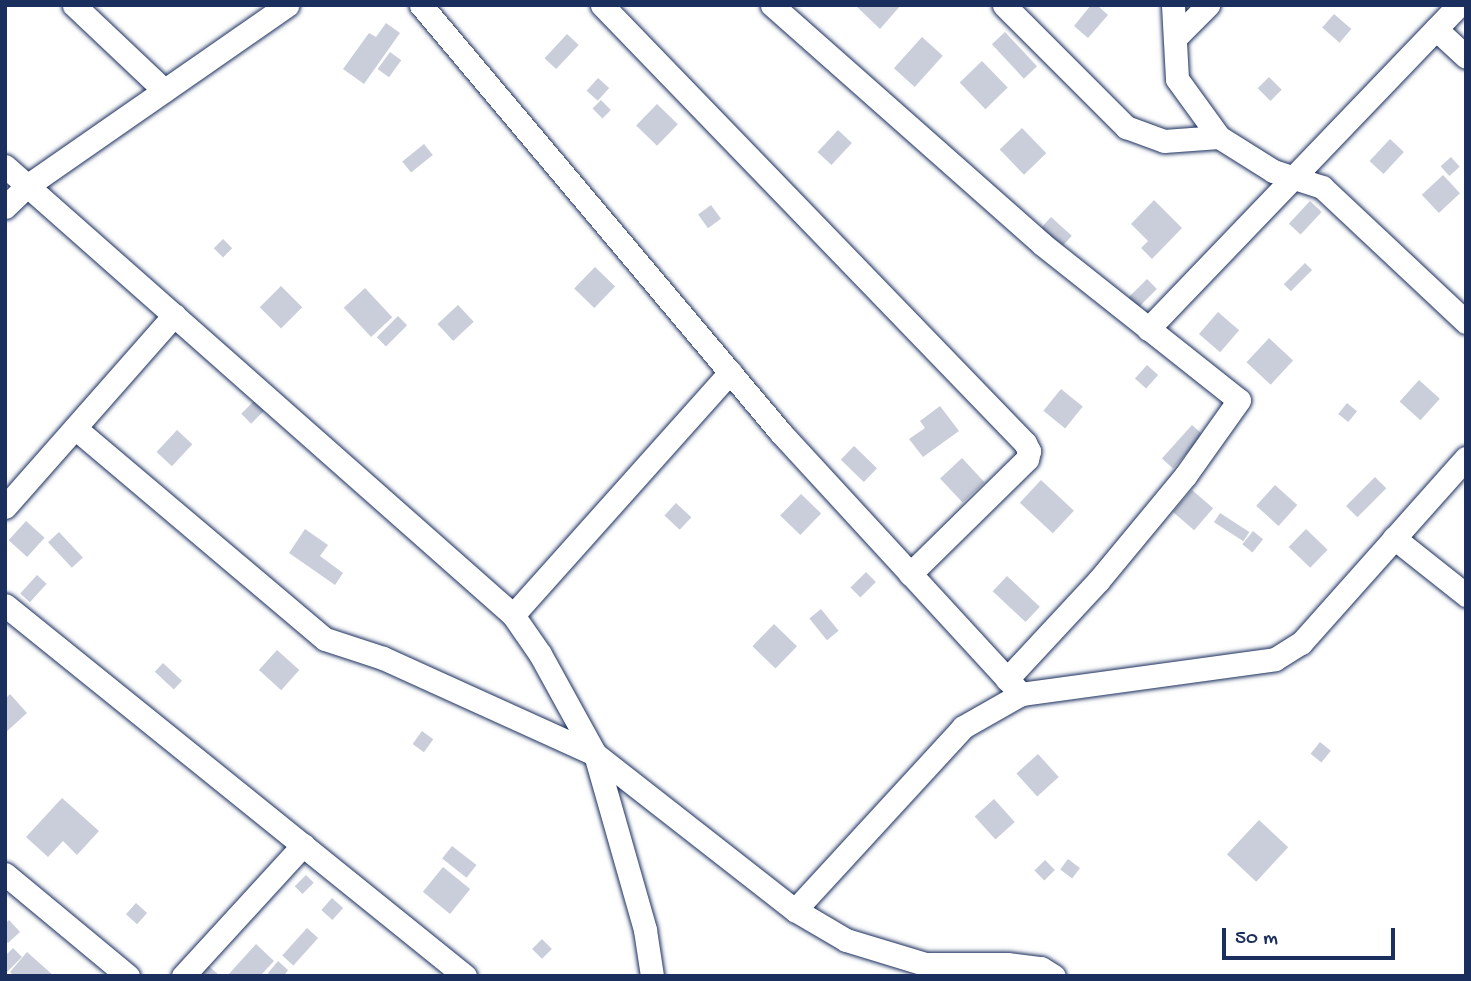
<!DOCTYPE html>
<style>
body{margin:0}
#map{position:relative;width:1471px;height:981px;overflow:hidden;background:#fff;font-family:"Gochi Hand",sans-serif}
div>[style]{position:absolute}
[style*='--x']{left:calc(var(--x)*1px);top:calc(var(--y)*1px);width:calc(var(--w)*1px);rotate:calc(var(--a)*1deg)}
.building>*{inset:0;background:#caceda;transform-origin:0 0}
.roads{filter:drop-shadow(0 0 2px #1b2f5e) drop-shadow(0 0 2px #1b2f5e)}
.street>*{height:23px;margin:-11.5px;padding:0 11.5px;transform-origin:11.5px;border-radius:11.5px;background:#fff}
span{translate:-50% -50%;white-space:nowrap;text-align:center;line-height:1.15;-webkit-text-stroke:5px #fff;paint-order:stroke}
.frame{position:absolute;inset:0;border:7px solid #1b2f5e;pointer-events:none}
.scale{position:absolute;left:1222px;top:928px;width:173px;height:32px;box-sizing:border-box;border:4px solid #1b2f5e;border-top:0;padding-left:9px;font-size:21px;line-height:24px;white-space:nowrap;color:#1b2f5e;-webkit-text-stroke:5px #fff;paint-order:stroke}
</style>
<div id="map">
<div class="building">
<div style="clip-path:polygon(855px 5px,901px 5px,880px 29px)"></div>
<div style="clip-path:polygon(1091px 5px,1097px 5px,1108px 15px,1088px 38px,1074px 26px)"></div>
<div style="left:1334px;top:14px;width:23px;height:18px;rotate:41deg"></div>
<div style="clip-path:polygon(386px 23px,400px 33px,364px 84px,343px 69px,369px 33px,376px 37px)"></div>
<div style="left:1005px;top:32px;width:47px;height:18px;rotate:47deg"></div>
<div style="left:567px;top:34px;width:16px;height:33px;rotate:43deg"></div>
<div style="left:922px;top:37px;width:28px;height:42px;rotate:42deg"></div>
<div style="left:390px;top:52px;width:14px;height:21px;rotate:36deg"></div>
<div style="left:982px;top:61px;width:37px;height:31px;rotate:46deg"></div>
<div style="left:1269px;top:77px;width:18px;height:16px;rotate:45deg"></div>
<div style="left:598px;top:78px;width:15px;height:17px;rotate:42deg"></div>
<div style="left:601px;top:100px;width:14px;height:12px;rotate:45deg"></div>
<div style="left:657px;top:104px;width:29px;height:30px;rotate:44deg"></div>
<div style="left:1022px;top:128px;width:35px;height:31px;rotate:46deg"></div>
<div style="left:838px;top:130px;width:19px;height:30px;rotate:43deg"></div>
<div style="left:1390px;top:139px;width:19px;height:30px;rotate:43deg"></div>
<div style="left:424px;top:144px;width:14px;height:28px;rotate:51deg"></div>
<div style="left:1451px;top:157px;width:13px;height:14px;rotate:48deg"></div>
<div style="left:1443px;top:175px;width:25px;height:29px;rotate:47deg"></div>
<div style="clip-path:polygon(1154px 200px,1182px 228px,1152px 259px,1141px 248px,1148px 241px,1131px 224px)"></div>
<div style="left:1310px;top:201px;width:16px;height:31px;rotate:43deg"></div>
<div style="left:711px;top:205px;width:17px;height:16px;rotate:54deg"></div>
<div style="left:1051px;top:217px;width:28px;height:17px;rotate:42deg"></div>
<div style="left:223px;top:239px;width:13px;height:13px;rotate:45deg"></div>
<div style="left:1305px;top:263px;width:10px;height:30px;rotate:45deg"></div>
<div style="left:595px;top:267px;width:28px;height:30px;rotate:44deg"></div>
<div style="left:1147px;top:279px;width:14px;height:28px;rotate:45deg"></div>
<div style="left:281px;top:286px;width:30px;height:30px;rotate:45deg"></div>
<div style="left:365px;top:288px;width:40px;height:29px;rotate:47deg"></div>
<div style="left:458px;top:305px;width:23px;height:28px;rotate:47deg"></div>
<div style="left:1218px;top:312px;width:28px;height:29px;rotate:41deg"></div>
<div style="left:398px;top:316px;width:13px;height:30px;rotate:45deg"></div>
<div style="left:1269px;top:338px;width:33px;height:33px;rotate:43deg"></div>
<div style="left:1147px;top:365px;width:15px;height:18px;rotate:42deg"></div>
<div style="left:1419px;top:380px;width:28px;height:29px;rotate:42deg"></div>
<div style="left:1061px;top:389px;width:28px;height:28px;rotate:39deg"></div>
<div style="left:254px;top:401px;width:14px;height:18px;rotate:45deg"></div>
<div style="left:1347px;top:403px;width:13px;height:14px;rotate:39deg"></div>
<div style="clip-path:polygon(940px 406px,959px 431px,923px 457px,909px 439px,925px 428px,920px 421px)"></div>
<div style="left:1192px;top:425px;width:15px;height:45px;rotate:42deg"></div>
<div style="left:177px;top:430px;width:21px;height:30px;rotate:43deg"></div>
<div style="left:854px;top:446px;width:32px;height:19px;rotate:44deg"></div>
<div style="left:962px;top:458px;width:33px;height:30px;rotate:47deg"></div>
<div style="left:1375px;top:477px;width:16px;height:41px;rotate:45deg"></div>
<div style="left:1041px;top:480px;width:45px;height:31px;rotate:43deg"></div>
<div style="left:1275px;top:485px;width:30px;height:28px;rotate:42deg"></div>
<div style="left:1192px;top:490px;width:28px;height:29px;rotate:41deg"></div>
<div style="left:801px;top:494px;width:28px;height:30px;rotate:44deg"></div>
<div style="left:676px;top:503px;width:21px;height:17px;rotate:43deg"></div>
<div style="left:1220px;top:513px;width:35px;height:11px;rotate:33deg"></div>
<div style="left:26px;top:521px;width:25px;height:26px;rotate:42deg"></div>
<div style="clip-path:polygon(305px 529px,328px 545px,320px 556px,343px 573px,335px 585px,289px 553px)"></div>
<div style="left:1306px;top:529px;width:30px;height:25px;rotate:44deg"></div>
<div style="left:1253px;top:531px;width:13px;height:17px;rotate:39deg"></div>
<div style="left:59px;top:532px;width:35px;height:15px;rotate:47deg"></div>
<div style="left:866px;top:572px;width:14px;height:22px;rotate:45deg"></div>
<div style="left:37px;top:575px;width:13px;height:25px;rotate:42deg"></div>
<div style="left:1007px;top:576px;width:45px;height:21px;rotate:43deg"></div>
<div style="left:821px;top:609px;width:28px;height:15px;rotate:51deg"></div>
<div style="left:774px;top:624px;width:32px;height:31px;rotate:44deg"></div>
<div style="left:277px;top:650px;width:30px;height:27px;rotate:42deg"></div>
<div style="left:163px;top:663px;width:26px;height:12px;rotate:43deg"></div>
<div style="clip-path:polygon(10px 694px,27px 713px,5px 733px,5px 699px)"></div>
<div style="left:422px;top:731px;width:14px;height:16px;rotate:36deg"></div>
<div style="left:1320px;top:742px;width:14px;height:15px;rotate:39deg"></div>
<div style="left:1038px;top:754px;width:31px;height:29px;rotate:48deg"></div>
<div style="clip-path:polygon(62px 798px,99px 831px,77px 855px,63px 841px,48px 857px,26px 837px)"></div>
<div style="left:994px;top:799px;width:31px;height:26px;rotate:48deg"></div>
<div style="left:1259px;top:820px;width:40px;height:47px;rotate:43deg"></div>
<div style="left:452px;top:846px;width:31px;height:16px;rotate:38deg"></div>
<div style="left:1068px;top:859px;width:15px;height:13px;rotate:37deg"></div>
<div style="left:1045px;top:860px;width:14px;height:15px;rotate:45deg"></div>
<div style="left:443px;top:867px;width:35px;height:32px;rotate:39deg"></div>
<div style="left:306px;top:875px;width:11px;height:16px;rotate:45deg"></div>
<div style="left:332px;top:898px;width:15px;height:16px;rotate:42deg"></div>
<div style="left:136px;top:903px;width:15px;height:15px;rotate:42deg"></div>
<div style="clip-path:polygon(9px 920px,20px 932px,8px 943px,5px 940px,5px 924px)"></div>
<div style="left:307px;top:928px;width:15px;height:37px;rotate:42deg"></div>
<div style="left:542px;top:939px;width:14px;height:14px;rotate:45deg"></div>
<div style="clip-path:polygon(256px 944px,274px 961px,260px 976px,227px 976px)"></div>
<div style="clip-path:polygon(13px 948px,22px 957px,5px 974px,5px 956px)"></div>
<div style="clip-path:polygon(27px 952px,54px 976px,14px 976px,10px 972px)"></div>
<div style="clip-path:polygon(203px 961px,220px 976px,195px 976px)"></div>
<div style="clip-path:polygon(278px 961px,288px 970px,284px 976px,271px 976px,268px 973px)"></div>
</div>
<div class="roads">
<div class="street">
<div style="--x:74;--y:5;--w:124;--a:43.4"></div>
<div style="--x:421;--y:5;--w:559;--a:49.93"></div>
<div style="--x:781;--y:433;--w:355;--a:47.4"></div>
<div style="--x:602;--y:5;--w:609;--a:46"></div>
<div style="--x:1025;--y:443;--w:9;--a:63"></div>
<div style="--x:1029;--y:451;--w:8;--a:104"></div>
<div style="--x:1027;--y:459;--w:164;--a:135.5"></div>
<div style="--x:772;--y:5;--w:361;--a:41.5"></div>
<div style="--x:1042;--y:244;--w:251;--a:38.4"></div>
<div style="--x:1239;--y:400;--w:93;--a:125.4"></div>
<div style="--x:1185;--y:476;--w:136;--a:129.6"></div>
<div style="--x:1098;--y:581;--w:134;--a:132.9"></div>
<div style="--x:1004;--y:5;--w:173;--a:45"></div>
<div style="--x:1126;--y:127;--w:40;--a:20.2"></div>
<div style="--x:1164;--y:141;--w:55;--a:-4.2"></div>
<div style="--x:1173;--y:5;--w:74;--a:86.9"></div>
<div style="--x:1177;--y:79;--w:72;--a:54.1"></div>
<div style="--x:1219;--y:137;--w:64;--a:32.2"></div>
<div style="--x:1273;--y:171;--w:52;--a:18.1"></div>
<div style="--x:1322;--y:187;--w:197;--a:43.2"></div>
<div style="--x:1436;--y:29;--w:41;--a:43"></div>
<div style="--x:1175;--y:38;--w:47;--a:-45"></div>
<div style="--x:5;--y:166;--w:678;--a:41.47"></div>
<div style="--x:513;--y:615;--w:47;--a:55.3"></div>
<div style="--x:540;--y:654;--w:114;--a:61.2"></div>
<div style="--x:595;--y:754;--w:183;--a:74.1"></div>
<div style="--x:645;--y:930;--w:47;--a:81.3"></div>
<div style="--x:5;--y:207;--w:30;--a:-44"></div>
<div style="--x:27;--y:186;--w:317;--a:-34.8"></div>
<div style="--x:1148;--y:329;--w:449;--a:-46.2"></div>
<div style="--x:75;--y:428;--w:327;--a:40.2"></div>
<div style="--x:325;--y:639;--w:61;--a:18.1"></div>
<div style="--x:383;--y:658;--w:233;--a:24.4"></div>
<div style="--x:595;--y:754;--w:254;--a:38"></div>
<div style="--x:795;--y:910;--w:59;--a:30.5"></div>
<div style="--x:846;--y:940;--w:83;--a:16.9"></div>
<div style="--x:925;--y:964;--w:82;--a:0"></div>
<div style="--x:1007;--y:964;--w:34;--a:7"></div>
<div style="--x:1041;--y:968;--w:15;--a:32"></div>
<div style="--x:5;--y:507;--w:256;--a:-48.6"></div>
<div style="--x:1394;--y:538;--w:92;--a:38.4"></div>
<div style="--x:5;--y:605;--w:591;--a:38.89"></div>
<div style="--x:513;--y:615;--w:326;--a:-48.2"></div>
<div style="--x:5;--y:874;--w:160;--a:39.7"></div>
<div style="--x:795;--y:910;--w:248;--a:-47.4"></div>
<div style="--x:963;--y:727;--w:67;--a:-29.6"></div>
<div style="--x:1021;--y:694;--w:256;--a:-7.8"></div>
<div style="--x:1275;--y:659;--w:31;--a:-32"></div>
<div style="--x:1301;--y:643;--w:248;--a:-48.3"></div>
<div style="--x:183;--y:976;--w:178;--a:-47.5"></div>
</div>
</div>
<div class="frame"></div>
<div class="scale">50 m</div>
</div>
